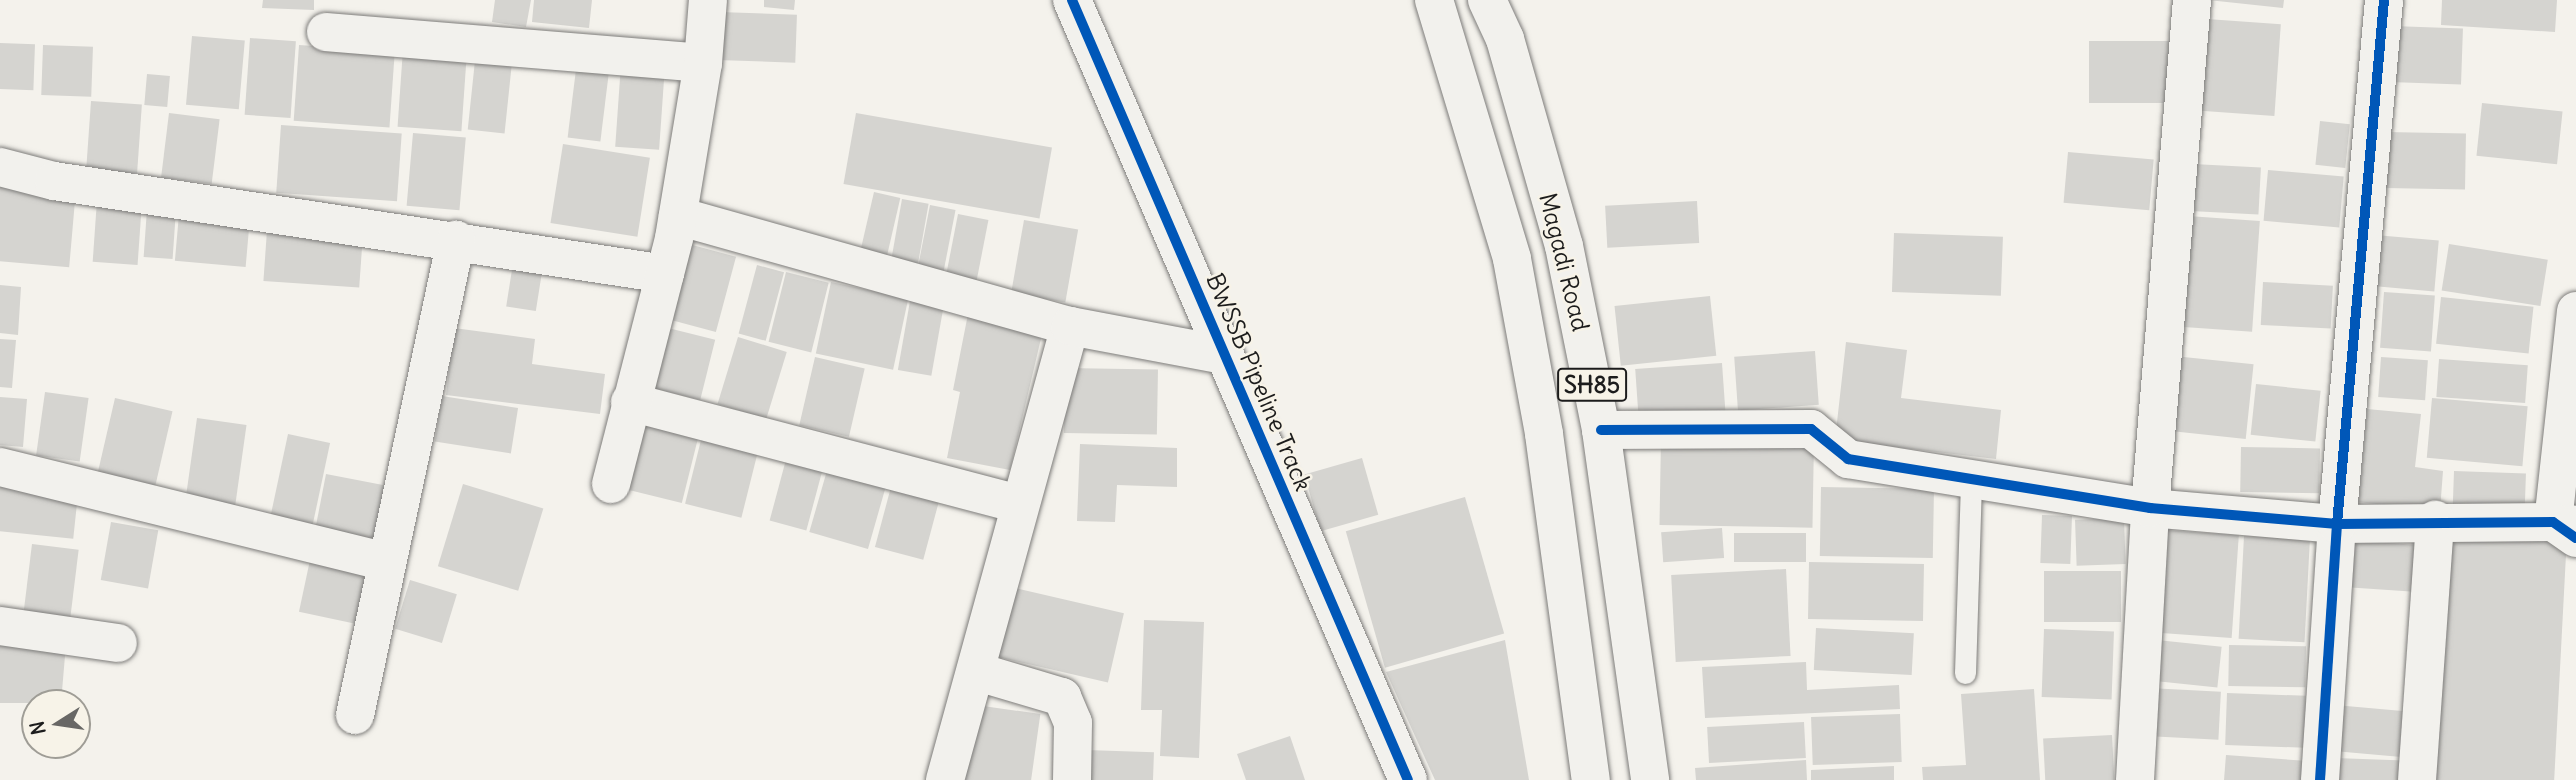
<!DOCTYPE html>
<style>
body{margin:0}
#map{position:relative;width:2576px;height:780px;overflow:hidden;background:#f4f2ec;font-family:Delius,sans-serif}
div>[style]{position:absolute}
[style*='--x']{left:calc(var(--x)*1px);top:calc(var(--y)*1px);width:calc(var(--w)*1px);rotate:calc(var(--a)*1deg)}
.building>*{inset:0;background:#d5d4d0;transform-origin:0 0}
.roads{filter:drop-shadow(0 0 2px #7d7c7a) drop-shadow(0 0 2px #7d7c7a)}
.lane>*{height:21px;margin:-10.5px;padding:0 10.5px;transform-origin:10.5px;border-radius:10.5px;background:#f2f1ed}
.street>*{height:38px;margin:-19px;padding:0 19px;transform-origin:19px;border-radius:19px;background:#f2f1ed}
.primary>*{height:38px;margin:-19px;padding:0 19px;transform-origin:19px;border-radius:19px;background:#f2f1ed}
.cycleway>*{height:10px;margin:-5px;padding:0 5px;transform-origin:5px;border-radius:5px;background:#0057b8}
span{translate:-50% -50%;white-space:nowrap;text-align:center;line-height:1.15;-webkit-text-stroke:5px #f7f3e8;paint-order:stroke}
.shield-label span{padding:2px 5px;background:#f7f3e8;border:2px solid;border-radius:5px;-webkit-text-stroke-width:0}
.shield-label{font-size:23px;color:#1c1c1c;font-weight:700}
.street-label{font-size:24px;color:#1c1c1c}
.north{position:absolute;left:21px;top:689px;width:70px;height:70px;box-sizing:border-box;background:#f7f3e8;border:2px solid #9f9d96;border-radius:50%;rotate:258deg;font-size:19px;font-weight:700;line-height:28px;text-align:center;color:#1c1c1c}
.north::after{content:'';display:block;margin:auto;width:24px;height:32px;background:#686765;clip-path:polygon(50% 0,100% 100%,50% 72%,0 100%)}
</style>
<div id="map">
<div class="building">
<div style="clip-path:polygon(263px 0,314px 0,314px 10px,262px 8px)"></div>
<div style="clip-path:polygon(495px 0,531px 0,526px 27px,492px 22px)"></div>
<div style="clip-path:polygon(534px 0,592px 0,589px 28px,532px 22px)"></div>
<div style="clip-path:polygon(764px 0,795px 0,794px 10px,764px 7px)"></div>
<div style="clip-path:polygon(2208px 0,2284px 0,2283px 8px)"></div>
<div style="clip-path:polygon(2442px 0,2557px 0,2555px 32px,2441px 25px)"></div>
<div style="left:719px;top:12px;width:78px;height:48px;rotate:2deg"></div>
<div style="left:2207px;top:19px;width:74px;height:92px;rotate:4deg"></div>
<div style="left:2392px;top:26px;width:71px;height:56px;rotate:2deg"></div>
<div style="left:192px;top:36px;width:53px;height:69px;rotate:5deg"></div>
<div style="left:250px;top:38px;width:46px;height:77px;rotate:4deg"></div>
<div style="left:2089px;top:41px;width:81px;height:62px"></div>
<div style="left:0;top:43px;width:35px;height:46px;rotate:2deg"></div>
<div style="left:43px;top:45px;width:50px;height:50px;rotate:2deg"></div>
<div style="left:299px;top:45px;width:96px;height:76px;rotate:4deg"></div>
<div style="left:403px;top:49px;width:64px;height:78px;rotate:4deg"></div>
<div style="left:476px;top:51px;width:37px;height:79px;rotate:6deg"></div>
<div style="left:577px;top:61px;width:33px;height:77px;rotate:7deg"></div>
<div style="left:621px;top:64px;width:44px;height:83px;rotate:4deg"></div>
<div style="left:147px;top:74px;width:23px;height:31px;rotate:5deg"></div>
<div style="left:91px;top:101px;width:51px;height:69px;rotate:4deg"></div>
<div style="left:2482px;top:103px;width:81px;height:53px;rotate:6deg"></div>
<div style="left:169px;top:113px;width:51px;height:65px;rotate:7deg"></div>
<div style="left:856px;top:113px;width:199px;height:72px;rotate:10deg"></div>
<div style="left:2320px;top:121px;width:30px;height:44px;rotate:6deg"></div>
<div style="left:281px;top:125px;width:121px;height:68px;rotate:4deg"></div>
<div style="left:2386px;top:132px;width:80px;height:56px;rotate:1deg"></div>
<div style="left:413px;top:133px;width:53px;height:73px;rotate:5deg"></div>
<div style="left:563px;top:144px;width:88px;height:80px;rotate:9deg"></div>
<div style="left:2068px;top:152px;width:86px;height:51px;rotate:5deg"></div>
<div style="left:2193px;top:164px;width:68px;height:47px;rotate:3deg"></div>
<div style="left:2268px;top:170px;width:76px;height:51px;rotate:5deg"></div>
<div style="left:0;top:186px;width:76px;height:75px;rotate:5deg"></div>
<div style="left:874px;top:192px;width:27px;height:68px;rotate:13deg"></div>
<div style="left:902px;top:199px;width:27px;height:68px;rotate:10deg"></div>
<div style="left:97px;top:200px;width:45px;height:62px;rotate:4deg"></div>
<div style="left:1697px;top:201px;width:42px;height:92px;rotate:87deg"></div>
<div style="left:930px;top:205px;width:26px;height:68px;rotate:11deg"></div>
<div style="left:147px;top:209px;width:29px;height:48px;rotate:4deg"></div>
<div style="left:179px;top:214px;width:71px;height:47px;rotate:5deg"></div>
<div style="left:958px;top:214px;width:31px;height:63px;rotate:11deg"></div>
<div style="left:2188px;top:216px;width:72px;height:111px;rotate:4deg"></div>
<div style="left:1024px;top:220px;width:55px;height:74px;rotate:10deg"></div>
<div style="left:267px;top:230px;width:96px;height:51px;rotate:4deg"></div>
<div style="left:1894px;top:233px;width:109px;height:59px;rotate:2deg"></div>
<div style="left:2375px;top:235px;width:64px;height:51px;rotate:5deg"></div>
<div style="left:681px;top:242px;width:57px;height:78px;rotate:15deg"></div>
<div style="left:2449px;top:244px;width:100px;height:47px;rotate:9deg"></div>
<div style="left:514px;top:257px;width:30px;height:50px;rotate:9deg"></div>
<div style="left:757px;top:265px;width:28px;height:71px;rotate:15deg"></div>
<div style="left:786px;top:272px;width:44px;height:72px;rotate:14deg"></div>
<div style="left:831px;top:282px;width:79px;height:73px;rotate:12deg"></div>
<div style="left:2263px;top:282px;width:70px;height:43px;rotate:3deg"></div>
<div style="clip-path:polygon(0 285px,21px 287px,18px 335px,0 333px)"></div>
<div style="left:2384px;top:292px;width:51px;height:56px;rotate:4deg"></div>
<div style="left:1710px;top:296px;width:60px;height:96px;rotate:84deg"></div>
<div style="left:2441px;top:297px;width:93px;height:47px;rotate:6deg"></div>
<div style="left:910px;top:301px;width:34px;height:70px;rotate:10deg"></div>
<div style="clip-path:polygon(968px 314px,1043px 330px,1010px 470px,947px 458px,960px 392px,953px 390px)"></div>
<div style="left:656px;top:325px;width:61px;height:62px;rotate:14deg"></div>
<div style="clip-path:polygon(454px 328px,535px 339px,532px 364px,605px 374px,600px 414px,446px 395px)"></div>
<div style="left:738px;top:337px;width:51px;height:70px;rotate:17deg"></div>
<div style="clip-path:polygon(0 339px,16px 340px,12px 388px,0 387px)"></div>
<div style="clip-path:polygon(1846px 342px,1907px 350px,1901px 398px,2001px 410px,1996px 459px,1835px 440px)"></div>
<div style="left:1815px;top:351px;width:54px;height:81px;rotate:86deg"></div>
<div style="left:2174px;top:356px;width:80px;height:75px;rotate:6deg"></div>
<div style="left:815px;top:357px;width:51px;height:70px;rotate:13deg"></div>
<div style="left:2381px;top:357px;width:47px;height:40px;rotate:4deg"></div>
<div style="left:2439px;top:359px;width:89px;height:38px;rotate:4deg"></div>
<div style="left:1722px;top:363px;width:52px;height:87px;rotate:86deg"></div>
<div style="left:1065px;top:368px;width:93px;height:65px;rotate:1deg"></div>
<div style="left:2256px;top:384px;width:65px;height:51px;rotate:6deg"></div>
<div style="left:45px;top:392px;width:44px;height:64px;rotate:8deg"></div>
<div style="left:442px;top:396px;width:77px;height:46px;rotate:9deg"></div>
<div style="clip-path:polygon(0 397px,27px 399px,23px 447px,0 445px)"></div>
<div style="left:115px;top:398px;width:59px;height:81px;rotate:13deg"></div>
<div style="left:2432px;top:398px;width:96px;height:60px;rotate:5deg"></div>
<div style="clip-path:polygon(2367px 409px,2421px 414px,2415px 467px,2443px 471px,2440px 511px,2358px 502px)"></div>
<div style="left:197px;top:418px;width:50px;height:84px;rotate:8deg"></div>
<div style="left:634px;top:418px;width:67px;height:71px;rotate:14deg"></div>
<div style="left:703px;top:432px;width:58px;height:74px;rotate:14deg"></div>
<div style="left:288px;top:434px;width:43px;height:86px;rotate:12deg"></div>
<div style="left:1661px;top:438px;width:153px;height:87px;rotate:1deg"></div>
<div style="clip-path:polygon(1080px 444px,1177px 448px,1177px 487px,1117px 485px,1115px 522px,1077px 521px)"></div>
<div style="left:2241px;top:447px;width:79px;height:45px;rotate:1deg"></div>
<div style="left:788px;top:452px;width:38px;height:71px;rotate:15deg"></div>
<div style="left:1362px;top:458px;width:59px;height:60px;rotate:74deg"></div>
<div style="left:830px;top:460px;width:61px;height:75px;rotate:16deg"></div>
<div style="left:2454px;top:471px;width:72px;height:38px;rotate:2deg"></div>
<div style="left:326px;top:474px;width:66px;height:55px;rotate:11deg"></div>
<div style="left:1px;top:480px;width:78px;height:51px;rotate:6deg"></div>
<div style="left:463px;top:484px;width:84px;height:86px;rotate:17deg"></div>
<div style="left:891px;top:487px;width:50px;height:62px;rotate:15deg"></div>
<div style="left:1821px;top:487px;width:113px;height:69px;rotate:1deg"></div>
<div style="left:1465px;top:497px;width:142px;height:124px;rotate:74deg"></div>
<div style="left:2042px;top:515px;width:30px;height:48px;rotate:2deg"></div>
<div style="left:2124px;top:518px;width:46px;height:49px;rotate:88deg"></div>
<div style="left:111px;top:522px;width:48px;height:59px;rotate:10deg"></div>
<div style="left:1722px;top:528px;width:30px;height:61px;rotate:86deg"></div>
<div style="left:2165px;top:530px;width:74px;height:103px;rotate:4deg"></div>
<div style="left:2442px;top:532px;width:125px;height:248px;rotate:3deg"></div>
<div style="left:1734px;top:533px;width:72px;height:29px"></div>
<div style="left:2244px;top:536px;width:66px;height:103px;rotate:3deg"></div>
<div style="left:2347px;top:540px;width:78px;height:47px;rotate:4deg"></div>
<div style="left:32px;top:544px;width:47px;height:79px;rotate:7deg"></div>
<div style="left:310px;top:560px;width:66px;height:53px;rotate:12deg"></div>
<div style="left:1809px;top:562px;width:115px;height:57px;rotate:1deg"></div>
<div style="left:1786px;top:569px;width:87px;height:115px;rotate:87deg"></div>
<div style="left:2044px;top:571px;width:77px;height:51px"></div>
<div style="left:410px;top:580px;width:49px;height:51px;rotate:17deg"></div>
<div style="left:1006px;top:586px;width:121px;height:71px;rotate:13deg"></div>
<div style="clip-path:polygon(1144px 620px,1204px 622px,1199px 758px,1160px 756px,1162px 710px,1141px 710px)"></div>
<div style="left:1816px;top:628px;width:98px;height:42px;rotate:3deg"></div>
<div style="left:2044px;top:629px;width:70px;height:68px;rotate:2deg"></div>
<div style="clip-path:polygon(0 638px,66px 644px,61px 703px,0 703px)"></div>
<div style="clip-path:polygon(1505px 640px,1529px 780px,1435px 780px,1386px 672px)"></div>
<div style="left:2157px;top:640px;width:65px;height:41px;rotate:6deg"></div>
<div style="left:2229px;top:645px;width:77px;height:41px;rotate:1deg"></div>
<div style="clip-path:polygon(1806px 662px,1807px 690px,1899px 685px,1900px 709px,1705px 718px,1702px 667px)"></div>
<div style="left:2149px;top:688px;width:72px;height:48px;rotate:3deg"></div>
<div style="clip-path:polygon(2034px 689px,2040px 780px,1923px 780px,1922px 767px,1966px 765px,1961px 694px)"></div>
<div style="left:2227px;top:693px;width:79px;height:52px;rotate:2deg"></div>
<div style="left:976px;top:705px;width:65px;height:76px;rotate:8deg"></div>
<div style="left:2335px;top:705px;width:79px;height:46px;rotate:5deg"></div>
<div style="left:1900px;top:714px;width:48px;height:89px;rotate:88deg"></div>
<div style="left:1804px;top:722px;width:36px;height:97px;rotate:87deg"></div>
<div style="left:2112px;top:735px;width:45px;height:69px;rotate:87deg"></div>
<div style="clip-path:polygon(1290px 736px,1305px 780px,1246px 780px,1237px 754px)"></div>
<div style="left:1086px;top:750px;width:68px;height:30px;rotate:2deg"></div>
<div style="clip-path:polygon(2226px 755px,2308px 761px,2306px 780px,2224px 780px)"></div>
<div style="left:2335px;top:758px;width:69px;height:22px;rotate:2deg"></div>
<div style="clip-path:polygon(1806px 760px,1807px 780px,1696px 780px,1695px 768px)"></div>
<div style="clip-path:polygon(1894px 766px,1894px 780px,1811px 780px,1811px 770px)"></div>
</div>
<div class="roads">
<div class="lane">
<div style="--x:1965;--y:673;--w:194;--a:-88.2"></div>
</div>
<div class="street">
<div style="--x:1072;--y:0;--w:849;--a:66.7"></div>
<div style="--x:326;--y:32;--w:378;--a:4.7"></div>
<div style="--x:0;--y:167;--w:56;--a:14.5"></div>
<div style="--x:54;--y:181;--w:618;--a:8.65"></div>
<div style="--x:678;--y:216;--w:407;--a:15.7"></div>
<div style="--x:2576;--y:311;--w:212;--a:96.2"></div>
<div style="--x:2553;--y:522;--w:23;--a:7"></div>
<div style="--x:630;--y:402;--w:403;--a:14.7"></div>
<div style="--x:1601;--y:430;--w:210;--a:-0.3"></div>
<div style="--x:1811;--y:429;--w:48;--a:39"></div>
<div style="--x:1848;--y:459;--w:306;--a:9.2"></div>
<div style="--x:2150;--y:508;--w:188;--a:4.9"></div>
<div style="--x:2337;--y:524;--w:216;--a:-0.5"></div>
<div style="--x:2553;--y:522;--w:28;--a:35"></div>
<div style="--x:0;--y:467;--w:398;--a:13.8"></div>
<div style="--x:611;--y:484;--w:254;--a:-75.6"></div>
<div style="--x:674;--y:238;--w:177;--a:-80.6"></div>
<div style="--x:703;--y:63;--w:63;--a:-85.5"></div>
<div style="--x:0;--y:626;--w:119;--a:8.2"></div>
<div style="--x:978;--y:672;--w:88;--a:16.6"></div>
<div style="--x:1062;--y:697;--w:28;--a:67"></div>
<div style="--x:1073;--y:723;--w:57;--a:91"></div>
<div style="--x:355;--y:715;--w:486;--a:-78"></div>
<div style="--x:945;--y:780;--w:471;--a:-74.6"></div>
<div style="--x:1070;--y:326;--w:157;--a:10.7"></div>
<div style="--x:2135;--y:780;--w:272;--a:-86.8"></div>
<div style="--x:2150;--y:508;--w:510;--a:-85.27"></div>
<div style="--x:2320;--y:780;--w:257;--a:-86.2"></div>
<div style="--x:2337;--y:524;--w:526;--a:-84.87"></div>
<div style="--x:2417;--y:780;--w:261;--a:-86"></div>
</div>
<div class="primary">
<div style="--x:1434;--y:0;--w:270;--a:73.2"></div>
<div style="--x:1512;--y:259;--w:178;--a:79.6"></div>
<div style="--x:1544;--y:434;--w:349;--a:82.3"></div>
<div style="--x:1487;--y:0;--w:43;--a:65.2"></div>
<div style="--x:1505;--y:39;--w:215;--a:74.1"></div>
<div style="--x:1564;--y:246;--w:188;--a:78.6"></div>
<div style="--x:1601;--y:430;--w:353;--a:82"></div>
</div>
</div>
<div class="cycleway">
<div style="--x:1072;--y:0;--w:849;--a:66.7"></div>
<div style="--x:1601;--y:430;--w:210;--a:-0.3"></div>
<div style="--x:1811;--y:429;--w:48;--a:39"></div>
<div style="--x:1848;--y:459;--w:306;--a:9.2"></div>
<div style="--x:2150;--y:508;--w:188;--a:4.9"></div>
<div style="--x:2337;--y:524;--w:216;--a:-0.5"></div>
<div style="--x:2553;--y:522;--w:28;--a:35"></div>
<div style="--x:2320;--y:780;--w:257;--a:-86.2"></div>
<div style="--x:2337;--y:524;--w:526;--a:-84.87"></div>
</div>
<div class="shield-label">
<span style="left:1592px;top:385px">SH85</span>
</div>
<div class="street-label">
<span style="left:1564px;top:262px;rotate:76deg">Magadi Road</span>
<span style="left:1259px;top:382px;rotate:67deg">BWSSB Pipeline Track</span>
</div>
<div class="north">N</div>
</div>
